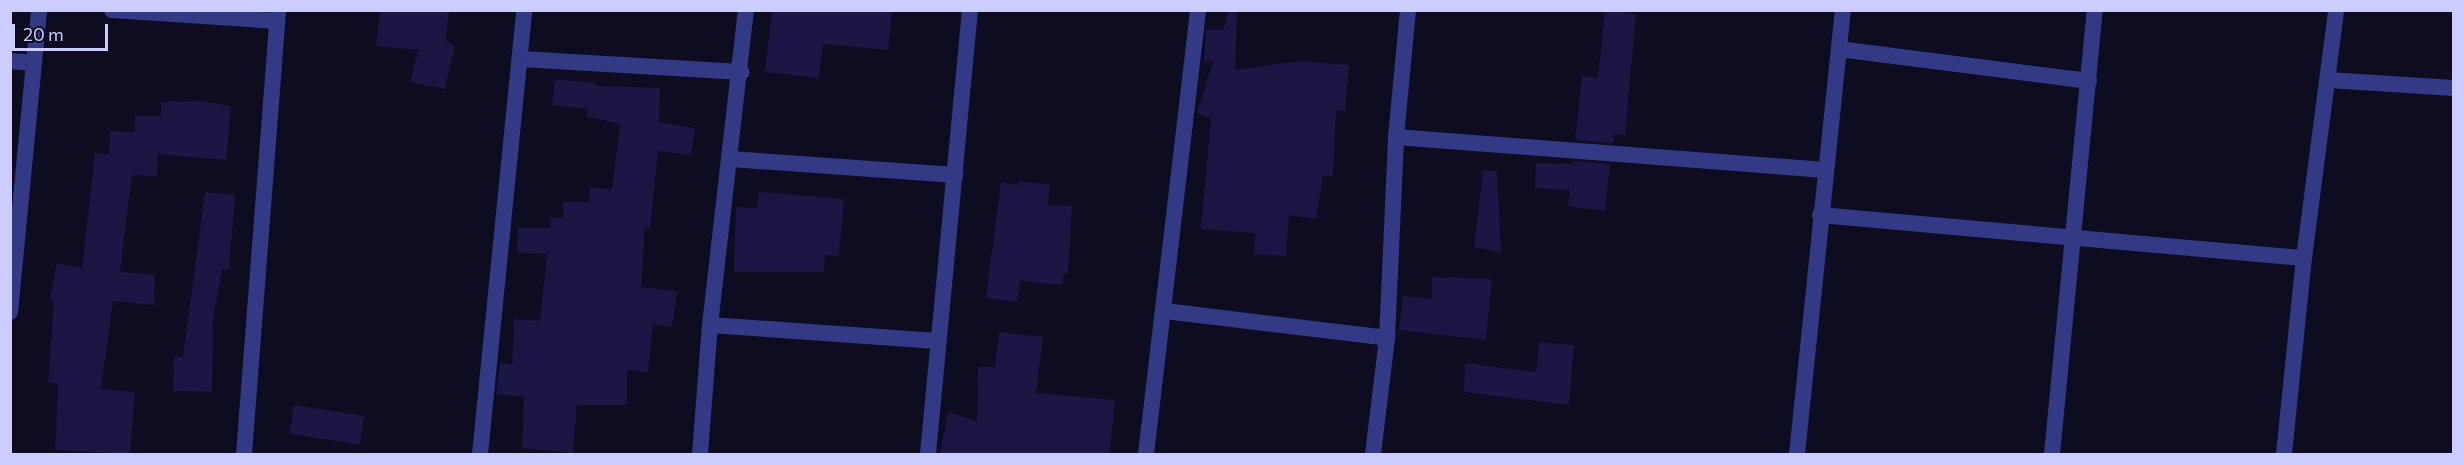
<!DOCTYPE html>
<style>
body{margin:0}
#map{position:relative;width:2464px;height:465px;overflow:hidden;background:#0d0c21;font-family:Commissioner,sans-serif}
div>[style]{position:absolute}
[style*='--x']{left:calc(var(--x)*1px);top:calc(var(--y)*1px);width:calc(var(--w)*1px);rotate:calc(var(--a)*1deg)}
.building>*{inset:0;background:#1b1643;transform-origin:0 0}
.minor>*{height:16px;margin:-8px;padding:0 8px;transform-origin:8px;border-radius:8px;background:#333984}
span{translate:-50% -50%;white-space:nowrap;text-align:center;line-height:1.15;-webkit-text-stroke:4.5px #0d0c21;paint-order:stroke}
.frame{position:absolute;inset:0;border:12px solid #ccf;pointer-events:none}
.scale{position:absolute;left:12px;top:24px;width:96px;height:27px;box-sizing:border-box;border:3px solid #ccf;border-top:0;padding-left:8px;font-size:18px;line-height:21px;white-space:nowrap;color:#ccf;-webkit-text-stroke:4px #0d0c21;paint-order:stroke}
</style>
<div id="map">
<div class="building">
<div style="clip-path:polygon(380px 10px,449px 10px,446px 41px,455px 46px,445px 89px,410px 82px,418px 50px,376px 46px)"></div>
<div style="clip-path:polygon(772px 10px,892px 10px,888px 50px,823px 44px,819px 78px,765px 72px)"></div>
<div style="clip-path:polygon(1605px 10px,1636px 14px,1625px 135px,1614px 134px,1613px 143px,1575px 140px,1582px 76px,1598px 78px)"></div>
<div style="clip-path:polygon(1229px 11px,1237px 13px,1235px 70px,1300px 61px,1349px 65px,1345px 111px,1336px 110px,1333px 176px,1323px 176px,1316px 219px,1289px 215px,1286px 256px,1254px 254px,1256px 233px,1201px 229px,1211px 118px,1197px 113px,1213px 61px,1204px 61px,1206px 30px,1223px 30px)"></div>
<div style="clip-path:polygon(555px 79px,596px 83px,596px 86px,660px 88px,659px 122px,695px 128px,691px 155px,658px 151px,650px 228px,645px 228px,641px 287px,677px 291px,672px 327px,653px 324px,648px 372px,627px 370px,627px 405px,577px 405px,573px 453px,522px 448px,524px 397px,496px 394px,500px 363px,512px 365px,514px 319px,540px 321px,547px 254px,517px 253px,518px 228px,550px 228px,551px 218px,563px 218px,563px 202px,589px 202px,590px 188px,612px 189px,620px 124px,586px 116px,588px 109px,552px 105px)"></div>
<div style="clip-path:polygon(199px 101px,231px 106px,226px 160px,158px 154px,157px 176px,132px 175px,120px 272px,155px 275px,154px 305px,113px 301px,101px 389px,135px 392px,130px 454px,55px 450px,58px 384px,48px 383px,54px 300px,50px 299px,57px 263px,82px 268px,95px 153px,109px 154px,110px 131px,135px 132px,135px 116px,161px 116px,161px 102px)"></div>
<div style="clip-path:polygon(1573px 161px,1610px 164px,1605px 211px,1568px 206px,1570px 190px,1535px 188px,1536px 163px,1573px 164px)"></div>
<div style="clip-path:polygon(1483px 171px,1497px 171px,1501px 252px,1474px 247px)"></div>
<div style="clip-path:polygon(1019px 181px,1050px 185px,1048px 205px,1072px 206px,1068px 274px,1064px 273px,1062px 285px,1020px 281px,1017px 302px,986px 298px,1001px 182px,1018px 185px)"></div>
<div style="clip-path:polygon(205px 192px,235px 195px,229px 270px,222px 269px,213px 320px,212px 392px,173px 391px,174px 357px,183px 357px)"></div>
<div style="clip-path:polygon(759px 192px,844px 199px,839px 256px,825px 255px,824px 272px,734px 272px,736px 207px,757px 208px)"></div>
<div style="clip-path:polygon(1432px 277px,1492px 279px,1486px 340px,1399px 330px,1403px 296px,1432px 299px)"></div>
<div style="clip-path:polygon(999px 332px,1043px 337px,1036px 393px,1115px 400px,1110px 454px,940px 454px,948px 412px,977px 421px,978px 367px,995px 367px)"></div>
<div style="clip-path:polygon(1539px 342px,1574px 345px,1569px 405px,1464px 392px,1465px 363px,1536px 372px)"></div>
<div style="left:294px;top:405px;width:71px;height:29px;rotate:9deg"></div>
</div>
<div class="minor">
<div style="--x:112;--y:10;--w:165;--a:3.8"></div>
<div style="--x:1839;--y:49;--w:252;--a:7.3"></div>
<div style="--x:521;--y:59;--w:221;--a:3.4"></div>
<div style="--x:10;--y:61;--w:24;--a:5"></div>
<div style="--x:2328;--y:80;--w:126;--a:3.6"></div>
<div style="--x:1396;--y:137;--w:430;--a:4.4"></div>
<div style="--x:731;--y:159;--w:225;--a:4.1"></div>
<div style="--x:1820;--y:215;--w:486;--a:5.1"></div>
<div style="--x:1165;--y:311;--w:224;--a:6.9"></div>
<div style="--x:10;--y:312;--w:303;--a:-84.5"></div>
<div style="--x:710;--y:325;--w:228;--a:4"></div>
<div style="--x:244;--y:454;--w:445;--a:-85.6"></div>
<div style="--x:480;--y:454;--w:446;--a:-84.3"></div>
<div style="--x:700;--y:454;--w:129;--a:-85.6"></div>
<div style="--x:710;--y:325;--w:317;--a:-83.5"></div>
<div style="--x:928;--y:454;--w:446;--a:-84.6"></div>
<div style="--x:1146;--y:454;--w:447;--a:-83.3"></div>
<div style="--x:1373;--y:454;--w:117;--a:-83.1"></div>
<div style="--x:1387;--y:338;--w:201;--a:-87.4"></div>
<div style="--x:1396;--y:137;--w:128;--a:-84.6"></div>
<div style="--x:1797;--y:454;--w:446;--a:-84.1"></div>
<div style="--x:2052;--y:454;--w:446;--a:-84.5"></div>
<div style="--x:2284;--y:454;--w:197;--a:-84.2"></div>
<div style="--x:2304;--y:258;--w:250;--a:-82.6"></div>
</div>
<div class="frame"></div>
<div class="scale">20 m</div>
</div>
